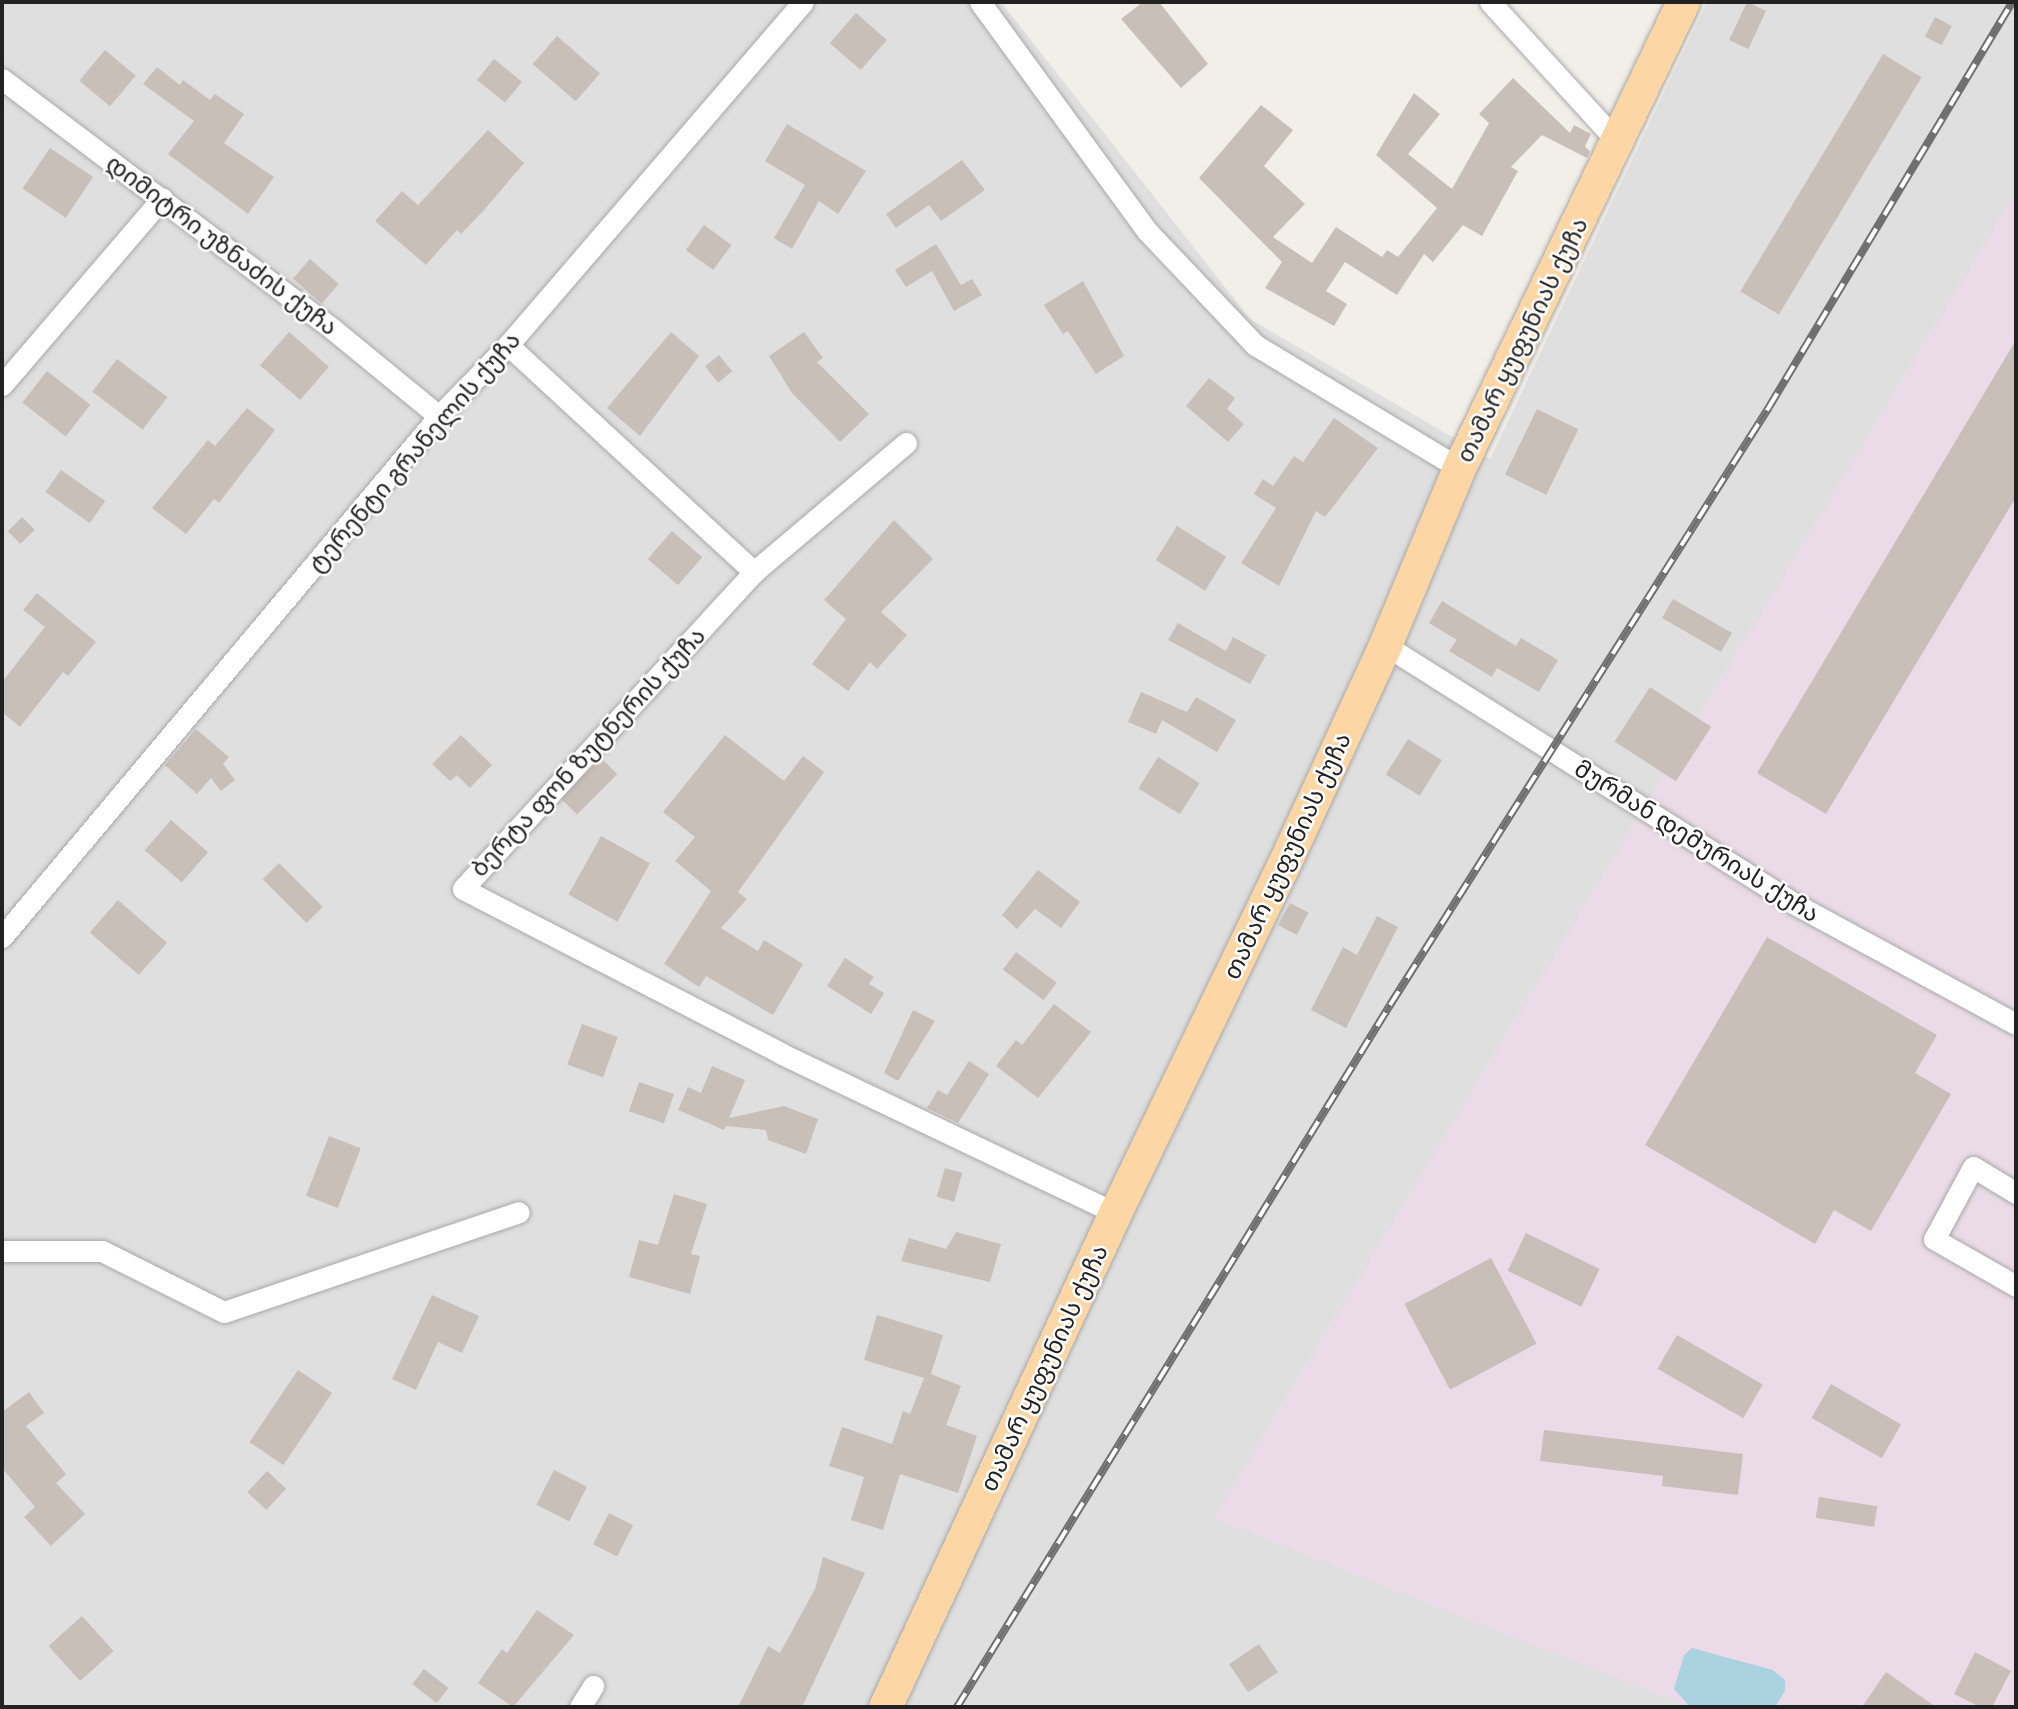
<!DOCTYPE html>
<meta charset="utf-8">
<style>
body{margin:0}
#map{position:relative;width:2018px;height:1709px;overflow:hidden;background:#f2efe9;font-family:Figtree,"Noto Sans Georgian",sans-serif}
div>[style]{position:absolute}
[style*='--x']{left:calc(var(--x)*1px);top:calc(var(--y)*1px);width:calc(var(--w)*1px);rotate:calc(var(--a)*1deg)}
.residential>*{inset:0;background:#e0dfdf}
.industrial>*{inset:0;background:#ebdbe8}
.water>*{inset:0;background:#aad3df}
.building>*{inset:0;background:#c7bfb8;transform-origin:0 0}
.roads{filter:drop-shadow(0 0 2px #a9a9a9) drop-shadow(0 0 2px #a9a9a9)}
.street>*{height:21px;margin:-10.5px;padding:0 10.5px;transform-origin:10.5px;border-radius:10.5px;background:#fff}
.primary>*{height:33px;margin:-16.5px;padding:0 16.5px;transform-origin:16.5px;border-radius:16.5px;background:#fcd6a4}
.rail>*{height:8px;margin-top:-4px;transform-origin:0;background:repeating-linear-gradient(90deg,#fff 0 16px,#707070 0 32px);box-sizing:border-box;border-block:2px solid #707070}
span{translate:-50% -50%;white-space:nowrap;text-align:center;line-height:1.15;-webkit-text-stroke:5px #fff;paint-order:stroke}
.street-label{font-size:24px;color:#222}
.frame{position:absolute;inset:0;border:4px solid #222;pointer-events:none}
</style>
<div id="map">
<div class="residential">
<div style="clip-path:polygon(2px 2px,1001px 2px,1250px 319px,1490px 459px,1707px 2px,2016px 2px,2016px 1707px,2px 1707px)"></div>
</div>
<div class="industrial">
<div style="clip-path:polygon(2016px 192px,2016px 1707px,1690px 1707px,1214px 1518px)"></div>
</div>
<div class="water">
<div style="clip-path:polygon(1692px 1648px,1773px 1670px,1785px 1680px,1785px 1691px,1775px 1707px,1690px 1707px,1674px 1689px,1684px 1655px)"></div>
</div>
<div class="building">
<div style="clip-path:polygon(1143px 2px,1159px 2px,1208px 64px,1181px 88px,1121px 19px)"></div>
<div style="left:1747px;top:2px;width:21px;height:42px;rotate:25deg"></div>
<div style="left:856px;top:13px;width:41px;height:40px;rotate:41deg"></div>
<div style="left:1935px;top:17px;width:19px;height:22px;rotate:28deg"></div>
<div style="left:557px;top:36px;width:57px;height:37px;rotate:41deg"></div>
<div style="left:105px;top:50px;width:40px;height:40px;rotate:40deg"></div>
<div style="left:1883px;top:54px;width:45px;height:277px;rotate:31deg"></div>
<div style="left:494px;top:59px;width:36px;height:27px;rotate:39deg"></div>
<div style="clip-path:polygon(157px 67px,180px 85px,183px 80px,210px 100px,215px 94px,244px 114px,224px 143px,274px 177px,248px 214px,168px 154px,194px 121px,143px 84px)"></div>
<div style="clip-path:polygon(1513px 78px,1570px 133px,1574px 125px,1591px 134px,1585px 146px,1590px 152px,1587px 158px,1542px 135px,1511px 167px,1518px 171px,1482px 236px,1463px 225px,1433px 262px,1424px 254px,1397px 295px,1345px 262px,1326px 291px,1347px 304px,1334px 326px,1265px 288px,1282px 262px,1199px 178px,1261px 105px,1293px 130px,1264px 166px,1305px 204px,1273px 237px,1312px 263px,1336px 227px,1382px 257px,1387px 250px,1398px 257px,1437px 208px,1376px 155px,1414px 93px,1440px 114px,1408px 154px,1452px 189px,1489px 123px,1479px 114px)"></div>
<div style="clip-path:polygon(787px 124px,866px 171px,838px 214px,819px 201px,792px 249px,774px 238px,805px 185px,765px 161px)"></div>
<div style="clip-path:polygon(488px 130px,524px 163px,485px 209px,461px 234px,457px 230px,426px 265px,375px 221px,402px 191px,418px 205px)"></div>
<div style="left:50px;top:148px;width:52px;height:49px;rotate:34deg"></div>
<div style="clip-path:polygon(962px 160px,985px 190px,941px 221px,929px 205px,896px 228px,886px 214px)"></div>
<div style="left:704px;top:225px;width:34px;height:31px;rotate:36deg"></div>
<div style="clip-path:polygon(936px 244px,961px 285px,972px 279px,982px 295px,954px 311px,932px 271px,906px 287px,895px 270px)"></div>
<div style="left:310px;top:259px;width:38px;height:26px;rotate:41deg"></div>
<div style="clip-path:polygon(1083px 281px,1124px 356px,1096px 374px,1068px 331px,1063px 334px,1044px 305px)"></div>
<div style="left:289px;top:332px;width:53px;height:44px;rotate:41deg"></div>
<div style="clip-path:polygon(671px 332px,699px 356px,640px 436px,607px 408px)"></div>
<div style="clip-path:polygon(804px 332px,823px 358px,817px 362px,869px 414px,840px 442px,792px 393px,769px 356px)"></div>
<div style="clip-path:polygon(2016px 340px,2016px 497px,1826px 814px,1757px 773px)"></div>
<div style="left:719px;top:355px;width:21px;height:18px;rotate:51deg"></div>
<div style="left:117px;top:359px;width:63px;height:41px;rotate:37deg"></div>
<div style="left:47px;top:371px;width:55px;height:40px;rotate:38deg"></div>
<div style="clip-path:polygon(1209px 378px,1235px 398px,1227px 409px,1244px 424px,1228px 442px,1186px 406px)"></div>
<div style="clip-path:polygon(247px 408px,275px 430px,219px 503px,214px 499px,186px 534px,152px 508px,208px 440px,215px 446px)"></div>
<div style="left:1537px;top:409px;width:46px;height:73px;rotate:26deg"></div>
<div style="clip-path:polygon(1334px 418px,1378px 448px,1325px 517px,1316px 511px,1279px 586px,1241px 563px,1276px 508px,1254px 494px,1263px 479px,1273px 486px,1294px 456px,1303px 462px)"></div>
<div style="left:61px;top:470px;width:54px;height:27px;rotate:35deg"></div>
<div style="left:22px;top:517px;width:18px;height:20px;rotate:45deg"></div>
<div style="clip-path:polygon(894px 520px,933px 559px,881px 612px,907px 635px,877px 669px,870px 662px,848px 691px,812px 664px,846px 619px,824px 600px)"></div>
<div style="left:1177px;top:526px;width:58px;height:40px;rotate:32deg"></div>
<div style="left:672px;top:531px;width:40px;height:37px;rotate:41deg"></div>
<div style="clip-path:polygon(37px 593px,96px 642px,68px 676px,63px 672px,20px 727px,2px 712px,2px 682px,45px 627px,23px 610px)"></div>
<div style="left:1673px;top:599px;width:68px;height:22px;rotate:30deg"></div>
<div style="clip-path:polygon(1442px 601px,1516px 646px,1521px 638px,1558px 660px,1539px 692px,1497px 668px,1492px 677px,1449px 651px,1457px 640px,1429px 623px)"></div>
<div style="clip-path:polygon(1178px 623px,1226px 651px,1233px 637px,1266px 655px,1250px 684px,1168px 640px)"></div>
<div style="left:1650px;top:687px;width:73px;height:65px;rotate:33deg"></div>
<div style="clip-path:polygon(1141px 692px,1187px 712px,1196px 697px,1236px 720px,1217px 752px,1162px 720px,1156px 734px,1128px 722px)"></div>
<div style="clip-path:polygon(196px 729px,229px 757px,223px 764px,235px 780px,221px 791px,211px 778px,197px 794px,165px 765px)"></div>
<div style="clip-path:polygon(461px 735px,492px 765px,470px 788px,457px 775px,450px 781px,432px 764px)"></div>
<div style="clip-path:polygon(725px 735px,784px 781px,803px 756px,824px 772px,738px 892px,747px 899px,721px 928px,758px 951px,764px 940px,803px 964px,773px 1015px,706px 976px,699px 987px,664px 964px,711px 891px,675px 861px,695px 837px,663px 812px)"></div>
<div style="left:1408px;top:739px;width:40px;height:42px;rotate:32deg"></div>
<div style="left:1158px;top:757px;width:49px;height:37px;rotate:32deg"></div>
<div style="left:601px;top:758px;width:23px;height:57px;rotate:45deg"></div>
<div style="left:171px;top:820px;width:49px;height:40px;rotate:41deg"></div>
<div style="left:601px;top:836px;width:56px;height:67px;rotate:29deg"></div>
<div style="left:279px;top:863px;width:62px;height:23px;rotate:45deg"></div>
<div style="clip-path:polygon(1038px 870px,1080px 902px,1061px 928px,1035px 909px,1017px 929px,1002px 915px)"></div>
<div style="left:118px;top:900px;width:65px;height:43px;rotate:41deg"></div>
<div style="left:1290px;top:903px;width:21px;height:25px;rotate:28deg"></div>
<div style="clip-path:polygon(1377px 916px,1398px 927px,1346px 1028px,1311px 1010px,1343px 947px,1357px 955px)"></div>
<div style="clip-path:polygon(1767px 937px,1937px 1035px,1915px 1073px,1951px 1094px,1871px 1231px,1834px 1210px,1815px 1244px,1645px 1145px)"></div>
<div style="left:1016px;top:952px;width:51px;height:22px;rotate:37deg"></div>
<div style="clip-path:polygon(845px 958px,874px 977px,869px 984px,884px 993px,871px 1014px,827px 986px)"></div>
<div style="clip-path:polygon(1054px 1004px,1091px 1032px,1038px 1098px,996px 1066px,1016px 1040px,1022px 1045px)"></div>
<div style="clip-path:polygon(913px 1010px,935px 1021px,898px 1081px,884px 1073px)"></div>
<div style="left:582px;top:1024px;width:38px;height:43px;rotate:20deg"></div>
<div style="clip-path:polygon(969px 1061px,989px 1074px,958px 1123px,927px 1108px,938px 1090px,947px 1095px)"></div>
<div style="clip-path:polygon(712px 1066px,745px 1080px,729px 1118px,784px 1106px,818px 1119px,806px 1154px,768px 1140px,766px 1130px,726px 1126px,724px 1130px,678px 1110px,688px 1087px,701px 1093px)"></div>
<div style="left:639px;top:1082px;width:37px;height:31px;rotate:19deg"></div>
<div style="left:329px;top:1136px;width:34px;height:64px;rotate:21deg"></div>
<div style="left:945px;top:1168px;width:18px;height:30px;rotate:16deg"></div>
<div style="clip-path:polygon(674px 1194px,707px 1204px,691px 1254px,700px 1256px,690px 1294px,629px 1277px,639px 1240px,658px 1245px)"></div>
<div style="clip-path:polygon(956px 1232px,1001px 1244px,990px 1282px,901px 1261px,909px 1238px,946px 1249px)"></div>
<div style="left:1526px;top:1233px;width:82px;height:42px;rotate:26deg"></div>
<div style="left:1491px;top:1258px;width:97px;height:98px;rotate:62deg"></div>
<div style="clip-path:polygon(432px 1295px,479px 1316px,462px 1353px,438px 1342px,416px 1390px,392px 1379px)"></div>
<div style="clip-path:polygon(877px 1315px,943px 1335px,931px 1374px,961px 1386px,946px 1425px,977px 1436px,958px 1493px,900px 1474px,883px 1530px,851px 1520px,864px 1477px,829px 1466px,842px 1427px,892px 1444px,903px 1411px,910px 1414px,924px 1378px,864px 1360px)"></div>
<div style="left:1677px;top:1335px;width:99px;height:39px;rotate:30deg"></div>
<div style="left:298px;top:1370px;width:41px;height:87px;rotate:34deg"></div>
<div style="left:1831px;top:1384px;width:81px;height:39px;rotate:30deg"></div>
<div style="clip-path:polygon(29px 1392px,44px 1413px,26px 1426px,66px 1474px,56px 1483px,85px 1514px,51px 1546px,24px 1517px,35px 1507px,2px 1468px,2px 1412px)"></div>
<div style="clip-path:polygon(1544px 1430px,1743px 1454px,1738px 1495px,1662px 1486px,1663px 1476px,1540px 1461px)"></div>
<div style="left:554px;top:1470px;width:37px;height:39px;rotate:27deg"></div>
<div style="left:267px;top:1471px;width:26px;height:29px;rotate:43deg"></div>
<div style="left:1819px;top:1497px;width:59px;height:21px;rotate:9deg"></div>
<div style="left:609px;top:1513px;width:27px;height:35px;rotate:27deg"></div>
<div style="clip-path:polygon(823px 1557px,865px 1573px,802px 1707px,738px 1707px,768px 1646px,780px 1653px,815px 1589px)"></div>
<div style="clip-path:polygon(537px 1610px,574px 1635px,513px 1707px,478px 1683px,502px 1649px,507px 1653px)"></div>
<div style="left:82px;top:1616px;width:47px;height:45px;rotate:48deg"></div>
<div style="left:1259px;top:1644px;width:34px;height:36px;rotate:56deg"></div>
<div style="clip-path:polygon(1975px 1652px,2011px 1671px,1992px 1707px,1980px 1707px,1954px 1694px)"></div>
<div style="left:424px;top:1669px;width:31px;height:19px;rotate:38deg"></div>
<div style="clip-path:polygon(1886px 1672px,1936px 1707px,1862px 1707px)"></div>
</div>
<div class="roads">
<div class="street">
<div style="--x:980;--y:2;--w:283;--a:53.9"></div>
<div style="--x:1147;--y:231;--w:157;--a:46.5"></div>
<div style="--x:1255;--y:345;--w:238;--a:31.1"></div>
<div style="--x:1490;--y:2;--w:190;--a:47.6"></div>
<div style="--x:2;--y:79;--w:418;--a:37.1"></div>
<div style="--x:335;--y:331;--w:134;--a:39.3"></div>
<div style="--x:508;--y:345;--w:335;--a:42.7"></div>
<div style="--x:2;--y:385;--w:246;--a:-49.4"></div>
<div style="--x:906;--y:443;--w:199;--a:139.7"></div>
<div style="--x:754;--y:572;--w:430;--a:132.6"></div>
<div style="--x:463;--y:889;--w:359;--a:27.3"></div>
<div style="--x:782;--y:1054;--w:369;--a:25.5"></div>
<div style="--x:1385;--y:645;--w:483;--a:32.3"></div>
<div style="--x:1793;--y:903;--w:254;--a:28.5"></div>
<div style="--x:2;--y:937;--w:680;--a:-50.01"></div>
<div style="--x:439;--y:416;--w:99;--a:-45.8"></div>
<div style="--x:508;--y:345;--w:452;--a:-49.3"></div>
<div style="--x:2016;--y:1193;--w:50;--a:-148.8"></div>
<div style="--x:1973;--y:1167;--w:82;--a:118.4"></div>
<div style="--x:1934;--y:1239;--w:95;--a:29.8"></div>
<div style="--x:2;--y:1251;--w:100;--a:0"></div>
<div style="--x:102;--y:1251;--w:136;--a:26.6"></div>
<div style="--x:224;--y:1312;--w:311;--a:-18.7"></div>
<div style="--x:580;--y:1707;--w:25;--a:-58"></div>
</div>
<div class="primary">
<div style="--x:885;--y:1707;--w:545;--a:-65.03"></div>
<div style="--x:1115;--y:1213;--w:383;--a:-64.2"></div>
<div style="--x:1282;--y:868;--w:246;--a:-65.2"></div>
<div style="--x:1385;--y:645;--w:192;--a:-67.3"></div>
<div style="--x:1459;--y:468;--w:517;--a:-64.33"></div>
</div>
</div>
<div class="rail">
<div style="--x:957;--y:1707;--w:825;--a:-58.33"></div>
<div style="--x:1390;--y:1005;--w:708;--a:-57.63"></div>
<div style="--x:1769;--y:407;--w:472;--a:-59"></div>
</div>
<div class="street-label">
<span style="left:222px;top:245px;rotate:37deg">დიმიტრი უზნაძის ქუჩა</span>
<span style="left:1522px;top:340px;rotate:-64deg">თამარ ყუფუნიას ქუჩა</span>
<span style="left:414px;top:452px;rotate:-49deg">ტერენტი გრანელის ქუჩა</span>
<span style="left:588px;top:752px;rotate:-47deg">ბერტა ფონ ზუტნერის ქუჩა</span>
<span style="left:1697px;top:841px;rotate:32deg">მურმან დემურიას ქუჩა</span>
<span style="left:1287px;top:856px;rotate:-65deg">თამარ ყუფუნიას ქუჩა</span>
<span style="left:1044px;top:1368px;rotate:-65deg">თამარ ყუფუნიას ქუჩა</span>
</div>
<div class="frame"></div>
</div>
